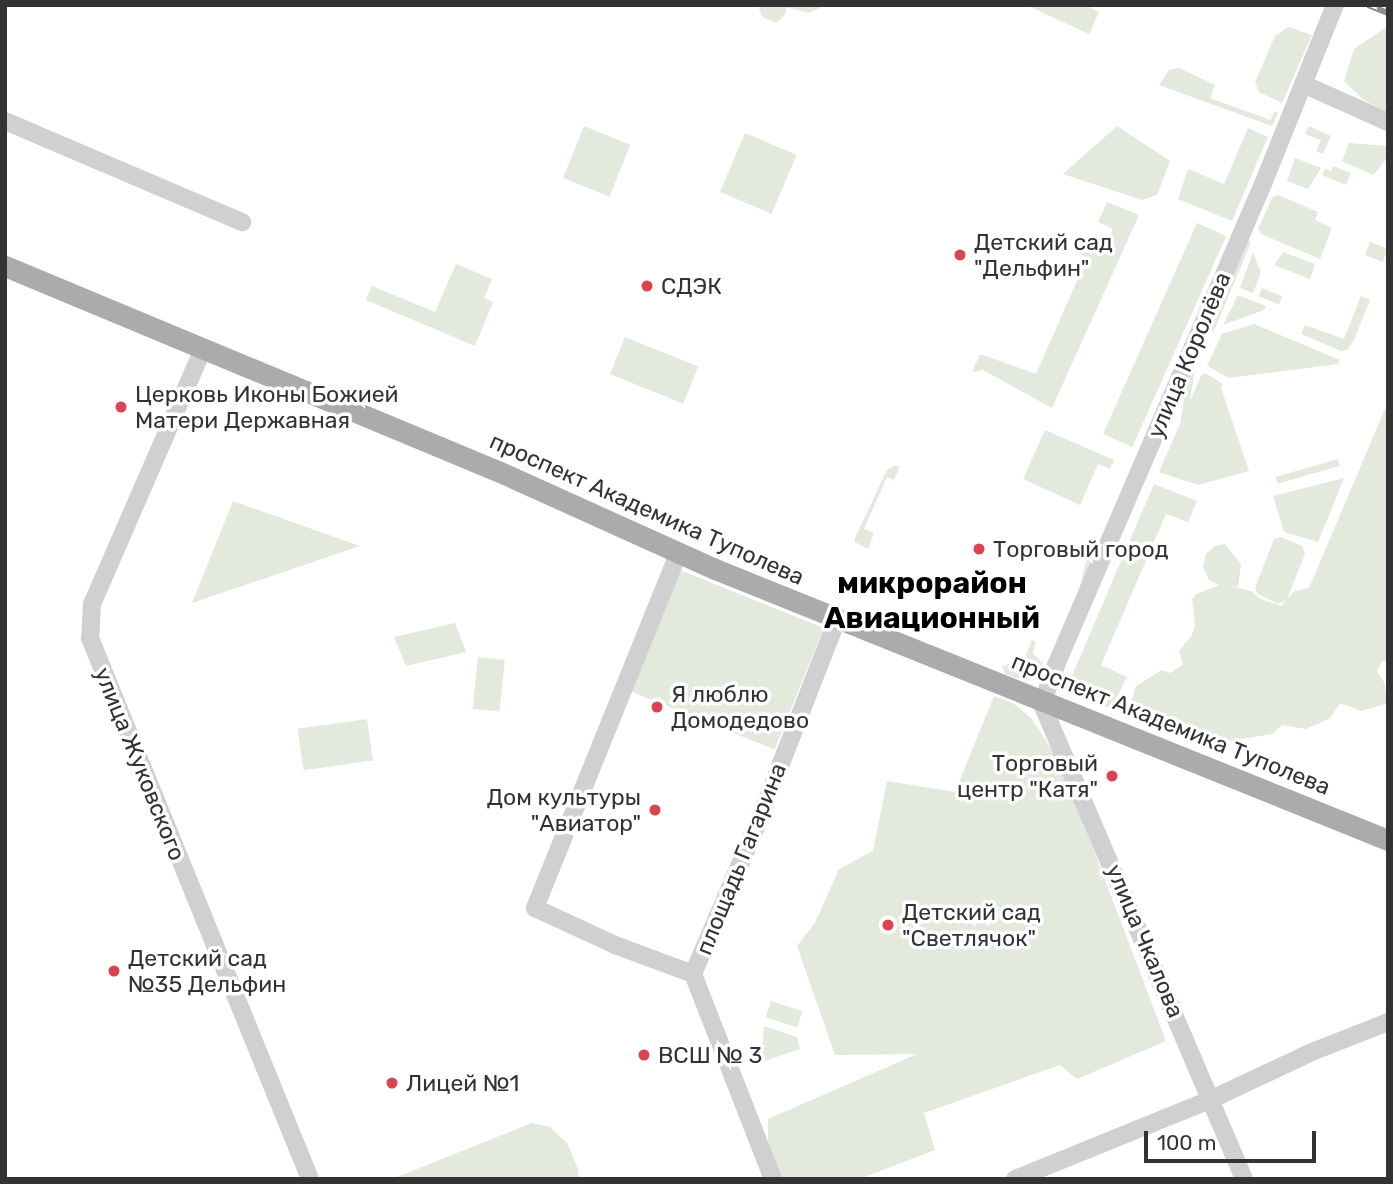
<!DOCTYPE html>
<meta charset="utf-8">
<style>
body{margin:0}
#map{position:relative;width:1393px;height:1184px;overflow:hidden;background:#fff;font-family:Rubik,sans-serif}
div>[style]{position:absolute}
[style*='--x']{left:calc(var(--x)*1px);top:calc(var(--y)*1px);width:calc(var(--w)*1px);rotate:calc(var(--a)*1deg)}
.green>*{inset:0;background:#e3e9dd;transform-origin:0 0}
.minor>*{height:18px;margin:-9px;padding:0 9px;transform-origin:9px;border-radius:9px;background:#d0d0d0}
.major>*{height:21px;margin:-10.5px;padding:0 10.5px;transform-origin:10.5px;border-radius:10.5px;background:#ababab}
.rail>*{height:6px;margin-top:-3px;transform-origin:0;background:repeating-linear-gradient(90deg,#fff 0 10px,#888 0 20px);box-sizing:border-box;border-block:2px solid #888}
.dots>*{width:19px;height:19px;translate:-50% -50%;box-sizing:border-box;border:4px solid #fff;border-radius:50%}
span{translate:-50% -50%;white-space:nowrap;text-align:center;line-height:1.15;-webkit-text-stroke:7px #fff;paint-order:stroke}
.poi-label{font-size:23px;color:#333}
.left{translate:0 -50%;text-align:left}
.right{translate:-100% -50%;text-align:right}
.street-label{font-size:23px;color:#333}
.district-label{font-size:30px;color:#000;font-weight:700}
.frame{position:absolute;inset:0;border:7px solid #333;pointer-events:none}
.scale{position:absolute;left:1144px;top:1131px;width:172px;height:32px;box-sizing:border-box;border:4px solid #333;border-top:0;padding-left:9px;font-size:21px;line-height:24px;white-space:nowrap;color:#333;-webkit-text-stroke:5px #fff;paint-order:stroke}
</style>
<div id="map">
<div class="green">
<div style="clip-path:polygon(758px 5px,826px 5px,809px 13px,786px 7px,786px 13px,777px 23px,762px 17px)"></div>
<div style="clip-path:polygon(1026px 5px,1085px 5px,1099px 12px,1089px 34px)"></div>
<div style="clip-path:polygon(1388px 26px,1388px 113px,1364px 100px,1344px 81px,1354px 49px)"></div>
<div style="clip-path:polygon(1288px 27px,1312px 35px,1282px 103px,1259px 92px,1255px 82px,1275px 36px)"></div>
<div style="clip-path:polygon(1179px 68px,1215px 85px,1210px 98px,1270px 120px,1275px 111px,1278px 113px,1272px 126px,1159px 85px,1169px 70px)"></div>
<div style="left:584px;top:126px;width:50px;height:56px;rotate:22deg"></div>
<div style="clip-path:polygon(1117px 126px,1170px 161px,1157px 195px,1142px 200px,1063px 174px)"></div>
<div style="clip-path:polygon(1309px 126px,1331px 136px,1323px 154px,1316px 151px,1321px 140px,1305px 134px)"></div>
<div style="clip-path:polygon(1248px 128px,1268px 137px,1232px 221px,1178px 199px,1188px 169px,1224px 184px)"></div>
<div style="left:745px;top:133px;width:56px;height:64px;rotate:23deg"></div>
<div style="clip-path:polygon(1349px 143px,1388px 146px,1388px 157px,1373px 175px,1342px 161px)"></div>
<div style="clip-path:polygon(1295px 158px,1321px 168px,1308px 189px,1287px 181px)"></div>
<div style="clip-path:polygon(1333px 166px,1351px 173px,1346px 185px,1322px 175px,1325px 169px,1331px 171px)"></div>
<div style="clip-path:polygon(1278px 195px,1318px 212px,1315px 220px,1332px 228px,1320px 259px,1261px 234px,1258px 229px,1272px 198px)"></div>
<div style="clip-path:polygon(1107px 202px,1139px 215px,1052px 408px,983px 370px,972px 372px,980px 354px,1036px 374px,1087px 258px,1073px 250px,1075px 243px,1102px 254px,1113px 229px,1098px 222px)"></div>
<div style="left:1197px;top:223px;width:32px;height:231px;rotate:24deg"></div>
<div style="clip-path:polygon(1248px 240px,1251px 242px,1214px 331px,1210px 329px)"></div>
<div style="left:1370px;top:242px;width:19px;height:14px;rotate:21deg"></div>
<div style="clip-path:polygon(1283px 252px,1315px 264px,1310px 279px,1274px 265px)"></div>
<div style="clip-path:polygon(1253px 253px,1261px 272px,1253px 293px,1240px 288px)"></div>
<div style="clip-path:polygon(456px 264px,492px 279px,484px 298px,493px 302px,475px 346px,366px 300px,372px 286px,435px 312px)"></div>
<div style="left:1262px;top:288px;width:22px;height:9px;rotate:22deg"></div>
<div style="clip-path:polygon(1238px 295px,1266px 306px,1264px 310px,1223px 325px)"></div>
<div style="clip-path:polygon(1361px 296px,1370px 300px,1353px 342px,1347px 350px,1341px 351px,1301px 334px,1305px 325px,1344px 339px)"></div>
<div style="clip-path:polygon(1254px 324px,1340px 360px,1338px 364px,1229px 378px,1207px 366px,1222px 334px)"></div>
<div style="left:625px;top:337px;width:79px;height:40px;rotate:22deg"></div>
<div style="left:1189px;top:368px;width:6px;height:110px;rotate:9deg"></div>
<div style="clip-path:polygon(1205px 373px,1223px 384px,1221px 388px,1249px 471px,1198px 485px,1159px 472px,1201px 376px)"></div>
<div style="clip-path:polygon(1388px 402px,1388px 660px,1381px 662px,1377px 672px,1384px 682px,1388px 703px,1361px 711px,1340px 703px,1330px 718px,1306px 729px,1282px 725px,1272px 734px,1224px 742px,1180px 721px,1148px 708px,1139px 709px,1131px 702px,1136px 686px,1162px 670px,1170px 673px,1183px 665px,1179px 651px,1192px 635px,1195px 625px,1192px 599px,1197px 594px,1219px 585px,1209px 580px,1203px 567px,1206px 554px,1215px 546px,1225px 544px,1241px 564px,1238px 587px,1226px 585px,1251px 591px,1261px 599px,1282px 606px,1286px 600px,1278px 604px,1258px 594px,1255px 588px,1274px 539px,1281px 537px,1302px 546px,1305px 554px,1287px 599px,1295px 591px,1309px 588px)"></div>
<div style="clip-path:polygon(1045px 430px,1114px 460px,1110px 469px,1098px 464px,1080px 505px,1023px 479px)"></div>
<div style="left:1338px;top:459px;width:7px;height:65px;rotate:74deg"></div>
<div style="clip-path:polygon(894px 466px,900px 466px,894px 480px,887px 477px,864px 529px,874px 533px,868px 549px,855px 542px,855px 538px,887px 470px)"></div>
<div style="clip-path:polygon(1344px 478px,1318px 542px,1284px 532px,1273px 496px)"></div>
<div style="clip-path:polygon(1154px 484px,1197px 501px,1188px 522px,1166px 514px,1101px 665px,1127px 677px,1111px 709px,1066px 690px)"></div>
<div style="clip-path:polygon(233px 501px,360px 546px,192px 603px)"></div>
<div style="left:1090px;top:546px;width:4px;height:61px;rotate:14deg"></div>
<div style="left:680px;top:570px;width:155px;height:131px;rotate:22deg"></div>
<div style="clip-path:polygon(455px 623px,466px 652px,406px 666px,394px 637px)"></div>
<div style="clip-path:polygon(1032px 640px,1036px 642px,1033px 653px,1043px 664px,1042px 669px,1035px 670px,1026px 665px,1025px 658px)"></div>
<div style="left:478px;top:657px;width:27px;height:52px;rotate:6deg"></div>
<div style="clip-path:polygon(1013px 663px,1025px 670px,1027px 682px,1005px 674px,1002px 666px)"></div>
<div style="clip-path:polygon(994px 696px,1013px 703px,1032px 719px,1062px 766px,1166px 1041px,1077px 1079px,1060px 1065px,924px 1113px,935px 1150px,859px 1179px,778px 1179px,768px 1155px,768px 1119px,917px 1054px,835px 1055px,797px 946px,815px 923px,839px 869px,873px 851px,887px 781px,955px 792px)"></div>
<div style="left:367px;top:719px;width:42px;height:70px;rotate:82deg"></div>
<div style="left:771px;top:1001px;width:33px;height:17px;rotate:18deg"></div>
<div style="clip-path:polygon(764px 1026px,797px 1037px,800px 1049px,762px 1062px)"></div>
<div style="clip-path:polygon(532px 1123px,550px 1127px,567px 1143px,578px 1169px,579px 1179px,392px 1179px)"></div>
</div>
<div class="minor">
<div style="--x:1303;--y:84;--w:93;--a:24.1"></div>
<div style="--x:5;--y:121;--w:258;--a:23.1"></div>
<div style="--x:203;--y:349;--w:278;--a:113.5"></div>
<div style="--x:92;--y:604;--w:34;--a:93"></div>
<div style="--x:90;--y:638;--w:584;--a:67.87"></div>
<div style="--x:678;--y:554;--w:382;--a:112"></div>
<div style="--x:535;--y:908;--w:88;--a:24.8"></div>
<div style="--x:615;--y:945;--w:83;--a:20.4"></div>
<div style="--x:693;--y:974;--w:162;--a:-66.8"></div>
<div style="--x:757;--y:825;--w:220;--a:-68.7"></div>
<div style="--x:693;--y:974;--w:220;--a:68.7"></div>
<div style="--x:1015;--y:1179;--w:213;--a:-22.1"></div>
<div style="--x:1212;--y:1099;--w:110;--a:-25.2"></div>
<div style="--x:1312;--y:1052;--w:82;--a:-21.5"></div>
<div style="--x:1244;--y:1179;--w:516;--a:-113.04"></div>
<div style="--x:1042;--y:704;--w:41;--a:-70.3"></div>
<div style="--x:1056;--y:665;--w:524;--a:-66.72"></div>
<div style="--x:1263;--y:184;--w:193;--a:-68.1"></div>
</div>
<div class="major">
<div style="--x:5;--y:266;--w:536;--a:22.6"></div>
<div style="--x:500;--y:472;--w:236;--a:24.3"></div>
<div style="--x:715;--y:569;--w:726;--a:21.93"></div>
</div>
<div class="rail">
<div style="--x:1368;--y:5;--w:22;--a:22"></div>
</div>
<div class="dots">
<div style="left:960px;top:255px;background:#dc4351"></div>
<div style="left:647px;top:286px;background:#dc4351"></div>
<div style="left:121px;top:407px;background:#dc4351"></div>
<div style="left:979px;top:549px;background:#dc4351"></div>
<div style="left:657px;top:707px;background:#dc4351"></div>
<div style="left:1112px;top:776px;background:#dc4351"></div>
<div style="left:655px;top:810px;background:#dc4351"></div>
<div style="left:888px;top:925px;background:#dc4351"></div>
<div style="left:114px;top:971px;background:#dc4351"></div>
<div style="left:644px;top:1055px;background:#dc4351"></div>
<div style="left:392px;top:1083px;background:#dc4351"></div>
</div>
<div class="poi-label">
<span class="left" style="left:974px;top:255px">Детский сад<br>"Дельфин"</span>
<span class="left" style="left:661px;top:286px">СДЭК</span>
<span class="left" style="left:135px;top:407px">Церковь Иконы Божией<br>Матери Державная</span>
<span class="left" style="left:993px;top:549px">Торговый город</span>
<span class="left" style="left:671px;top:707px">Я люблю<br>Домодедово</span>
<span class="right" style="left:1098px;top:776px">Торговый<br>центр "Катя"</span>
<span class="right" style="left:641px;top:810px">Дом культуры<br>"Авиатор"</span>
<span class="left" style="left:902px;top:925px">Детский сад<br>"Светлячок"</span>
<span class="left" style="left:128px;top:971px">Детский сад<br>№35 Дельфин</span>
<span class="left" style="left:658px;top:1055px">ВСШ № 3</span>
<span class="left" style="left:406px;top:1083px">Лицей №1</span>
</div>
<div class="street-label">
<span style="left:1189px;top:355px;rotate:-67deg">улица Королёва</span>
<span style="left:647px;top:509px;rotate:24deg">проспект Академика Туполева</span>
<span style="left:1171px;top:724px;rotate:22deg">проспект Академика Туполева</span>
<span style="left:140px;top:764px;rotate:68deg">улица Жуковского</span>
<span style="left:741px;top:859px;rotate:-68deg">площадь Гагарина</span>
<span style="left:1145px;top:941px;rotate:67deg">улица Чкалова</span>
</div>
<div class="district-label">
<span style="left:932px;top:600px">микрорайон<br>Авиационный</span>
</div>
<div class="frame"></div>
<div class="scale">100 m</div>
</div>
